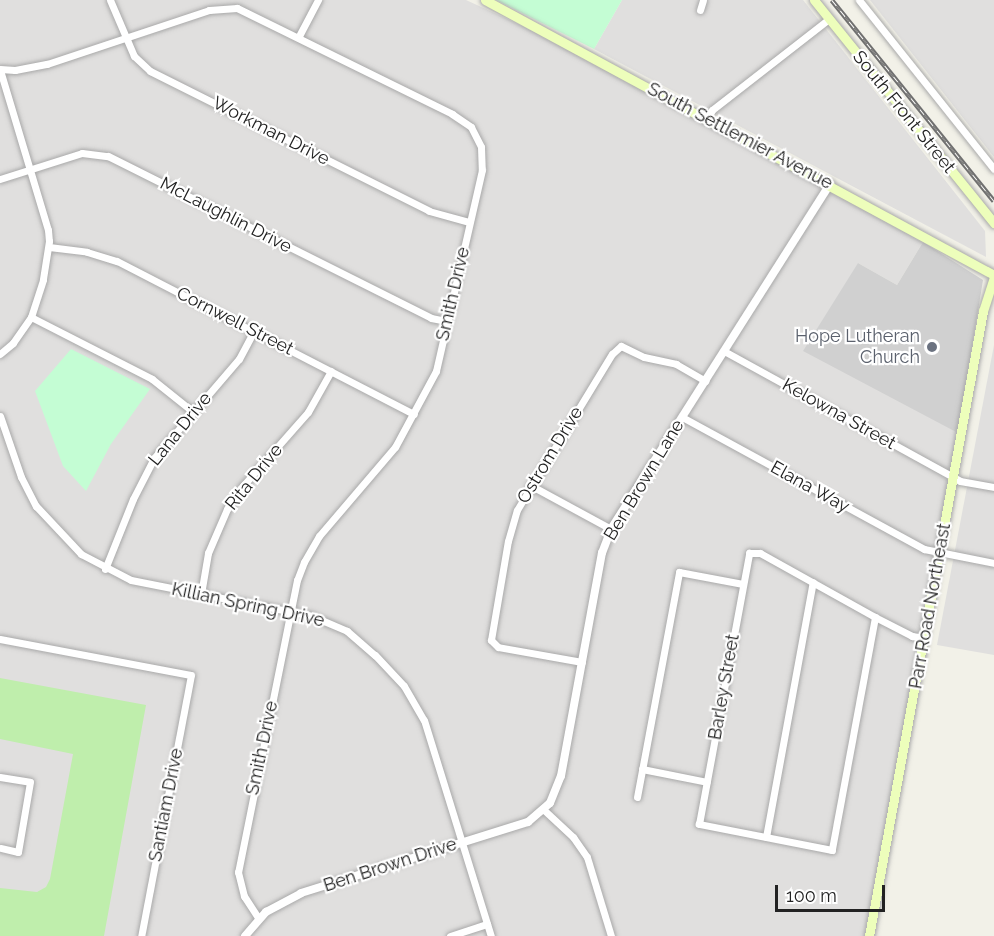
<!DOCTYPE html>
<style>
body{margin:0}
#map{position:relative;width:994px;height:936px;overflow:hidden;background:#f2f1e8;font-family:Raleway,sans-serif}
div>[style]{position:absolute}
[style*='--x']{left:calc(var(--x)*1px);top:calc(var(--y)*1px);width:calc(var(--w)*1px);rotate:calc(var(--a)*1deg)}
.residential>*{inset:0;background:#e0dfde}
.religious>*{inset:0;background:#d0d0d0}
.grass>*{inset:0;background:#bfeeac}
.park>*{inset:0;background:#c4fdd4}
.roads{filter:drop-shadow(0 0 2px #a9a9a9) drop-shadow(0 0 2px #a9a9a9)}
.minor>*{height:7px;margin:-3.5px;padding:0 3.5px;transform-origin:3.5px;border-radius:3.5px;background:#fff}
.tertiary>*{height:8px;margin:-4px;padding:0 4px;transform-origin:4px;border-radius:4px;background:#fff}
.secondary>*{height:9px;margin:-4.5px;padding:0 4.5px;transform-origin:4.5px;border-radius:4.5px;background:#edfebb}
.rail>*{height:4.5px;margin-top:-2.25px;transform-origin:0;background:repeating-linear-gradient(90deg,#fff 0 7px,#707070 0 14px);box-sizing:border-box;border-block:2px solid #707070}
.dots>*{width:16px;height:16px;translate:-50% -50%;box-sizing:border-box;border:3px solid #fff;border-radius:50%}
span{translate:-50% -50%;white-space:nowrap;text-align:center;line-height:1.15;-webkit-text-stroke:4.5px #fff;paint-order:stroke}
.street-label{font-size:18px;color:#222}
.worship-label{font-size:18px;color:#5b616d}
.right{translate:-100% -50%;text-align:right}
.scale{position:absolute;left:775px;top:885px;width:110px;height:27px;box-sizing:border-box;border:3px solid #222;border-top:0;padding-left:8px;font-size:18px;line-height:21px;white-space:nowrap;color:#222;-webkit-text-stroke:4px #fff;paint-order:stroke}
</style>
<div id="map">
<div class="residential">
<div style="clip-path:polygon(0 0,466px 0,559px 43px,923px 242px,897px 285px,858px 263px,958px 433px,865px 936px,0 936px)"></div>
<div style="clip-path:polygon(622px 0,803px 0,985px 231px,986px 257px,594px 49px)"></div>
<div style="clip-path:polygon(870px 0,994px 0,994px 157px)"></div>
<div style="clip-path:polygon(994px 345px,994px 655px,937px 645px)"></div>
</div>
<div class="religious">
<div style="clip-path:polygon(923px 242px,983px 280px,958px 433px,803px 351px,858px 263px,897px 285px)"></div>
</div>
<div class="grass">
<div style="clip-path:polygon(0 678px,146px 705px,104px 936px,0 936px,0 888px,37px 892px,46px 887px,50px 879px,73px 754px,0 739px)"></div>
</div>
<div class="park">
<div style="clip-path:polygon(496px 0,622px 0,594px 49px)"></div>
<div style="clip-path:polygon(71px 349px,150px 389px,111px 444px,86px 491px,63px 466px,35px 391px)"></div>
</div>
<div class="roads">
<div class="minor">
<div style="--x:110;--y:0;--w:61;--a:66.8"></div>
<div style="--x:134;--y:56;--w:22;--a:43"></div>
<div style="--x:150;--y:71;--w:312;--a:26.6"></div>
<div style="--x:429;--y:211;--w:41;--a:15.4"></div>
<div style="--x:859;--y:0;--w:216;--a:51.4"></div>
<div style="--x:700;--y:10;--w:10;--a:-73"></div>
<div style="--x:299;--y:36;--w:41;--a:-62.2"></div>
<div style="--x:0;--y:69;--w:15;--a:4"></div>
<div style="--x:15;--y:70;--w:33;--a:-11"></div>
<div style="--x:47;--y:64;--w:171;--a:-18.4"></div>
<div style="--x:209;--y:10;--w:28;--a:-4"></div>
<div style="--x:237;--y:8;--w:240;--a:26.2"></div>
<div style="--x:452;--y:114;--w:23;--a:34"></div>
<div style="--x:471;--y:127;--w:22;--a:63"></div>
<div style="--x:481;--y:147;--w:23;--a:88"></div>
<div style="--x:482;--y:170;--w:206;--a:102.9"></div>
<div style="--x:436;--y:371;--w:86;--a:118.3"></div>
<div style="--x:395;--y:447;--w:117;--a:130.5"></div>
<div style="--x:319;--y:536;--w:30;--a:120"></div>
<div style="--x:304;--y:562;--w:19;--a:111"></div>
<div style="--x:297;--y:580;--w:298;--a:101.4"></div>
<div style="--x:238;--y:872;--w:25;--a:76"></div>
<div style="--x:244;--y:896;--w:27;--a:57"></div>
<div style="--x:0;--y:70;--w:167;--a:73.3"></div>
<div style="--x:48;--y:230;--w:11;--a:85"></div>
<div style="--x:49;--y:241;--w:39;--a:99"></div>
<div style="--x:43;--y:280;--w:39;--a:108"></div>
<div style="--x:31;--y:317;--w:32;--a:125"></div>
<div style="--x:13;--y:343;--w:17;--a:140"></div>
<div style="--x:708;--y:118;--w:9;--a:-63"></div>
<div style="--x:712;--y:110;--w:148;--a:-37.9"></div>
<div style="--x:0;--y:179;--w:86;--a:-17.6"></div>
<div style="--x:82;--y:153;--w:26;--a:7"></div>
<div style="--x:108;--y:156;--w:361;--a:26.6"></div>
<div style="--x:431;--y:318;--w:15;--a:11"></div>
<div style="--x:49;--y:247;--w:38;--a:7"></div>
<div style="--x:87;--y:252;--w:31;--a:17"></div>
<div style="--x:117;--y:261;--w:334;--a:27.3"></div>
<div style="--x:31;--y:317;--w:136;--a:27.1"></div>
<div style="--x:152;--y:379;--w:51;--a:38.7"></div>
<div style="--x:724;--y:351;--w:269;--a:28.8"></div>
<div style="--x:960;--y:481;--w:35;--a:10"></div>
<div style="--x:0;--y:416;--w:65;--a:71"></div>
<div style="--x:21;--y:477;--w:33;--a:63"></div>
<div style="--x:36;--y:506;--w:66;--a:46.8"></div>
<div style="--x:81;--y:554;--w:56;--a:27.5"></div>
<div style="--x:131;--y:580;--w:185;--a:11.2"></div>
<div style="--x:312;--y:616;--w:38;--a:23"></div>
<div style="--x:347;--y:631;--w:37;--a:41"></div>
<div style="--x:375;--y:655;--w:42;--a:46.9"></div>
<div style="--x:404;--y:686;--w:39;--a:60"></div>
<div style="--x:424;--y:720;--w:226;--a:72.8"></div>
<div style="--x:682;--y:417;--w:276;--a:28.6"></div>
<div style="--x:924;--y:549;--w:71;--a:11.3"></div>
<div style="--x:530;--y:485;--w:92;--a:28.5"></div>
<div style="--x:105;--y:569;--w:75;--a:-68.2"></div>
<div style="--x:133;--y:499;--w:46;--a:-62.9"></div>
<div style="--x:154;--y:458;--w:130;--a:-49.4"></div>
<div style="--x:239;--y:359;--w:32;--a:-62"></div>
<div style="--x:201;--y:594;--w:42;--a:-80.3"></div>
<div style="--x:208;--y:553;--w:48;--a:-66.6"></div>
<div style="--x:227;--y:509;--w:25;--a:-56"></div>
<div style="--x:241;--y:488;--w:101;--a:-48.6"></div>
<div style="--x:308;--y:412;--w:47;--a:-60.7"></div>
<div style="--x:875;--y:617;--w:237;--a:100.5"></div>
<div style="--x:832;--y:850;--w:136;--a:-168.9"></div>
<div style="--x:699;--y:824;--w:276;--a:-79.5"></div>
<div style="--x:749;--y:553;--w:11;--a:0"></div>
<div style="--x:760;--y:553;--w:132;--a:29.1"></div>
<div style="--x:875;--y:617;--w:42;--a:27.2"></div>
<div style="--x:912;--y:636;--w:12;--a:9"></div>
<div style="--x:0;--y:639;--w:194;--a:10.7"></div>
<div style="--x:191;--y:675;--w:266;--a:100.8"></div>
<div style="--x:582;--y:662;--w:85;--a:-169.9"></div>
<div style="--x:498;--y:647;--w:10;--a:-135"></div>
<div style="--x:491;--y:640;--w:100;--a:-80.3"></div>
<div style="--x:508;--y:541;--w:32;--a:-74"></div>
<div style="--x:517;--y:510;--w:183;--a:-58.7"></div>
<div style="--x:612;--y:354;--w:12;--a:-42"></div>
<div style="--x:621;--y:346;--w:25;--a:26"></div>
<div style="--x:644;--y:357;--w:33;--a:12"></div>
<div style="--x:676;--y:364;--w:34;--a:30"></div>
<div style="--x:642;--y:769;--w:66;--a:11.3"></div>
<div style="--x:0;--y:777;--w:30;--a:9"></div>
<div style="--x:30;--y:782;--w:71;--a:99.7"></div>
<div style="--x:18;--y:852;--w:18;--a:-167"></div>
<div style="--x:637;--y:797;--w:229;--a:-79.4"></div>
<div style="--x:679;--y:572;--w:65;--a:10.6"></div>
<div style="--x:544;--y:810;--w:40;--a:43"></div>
<div style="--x:573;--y:837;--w:24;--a:55"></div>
<div style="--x:587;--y:857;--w:83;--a:73.1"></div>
<div style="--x:766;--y:837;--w:259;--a:-79.6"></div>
<div style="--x:450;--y:936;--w:39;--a:-18"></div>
</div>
<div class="tertiary">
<div style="--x:245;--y:936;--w:32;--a:-49"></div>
<div style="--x:266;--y:912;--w:40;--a:-28"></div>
<div style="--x:301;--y:893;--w:238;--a:-17.4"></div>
<div style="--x:528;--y:822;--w:29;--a:-41"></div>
<div style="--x:550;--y:803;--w:29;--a:-68"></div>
<div style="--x:561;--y:776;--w:227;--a:-79.6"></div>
<div style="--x:602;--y:553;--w:26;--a:-69"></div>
<div style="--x:611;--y:529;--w:409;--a:-57.6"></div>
</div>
<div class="secondary">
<div style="--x:485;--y:0;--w:579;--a:28.38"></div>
<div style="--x:814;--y:0;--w:287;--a:51.1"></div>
<div style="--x:869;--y:936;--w:635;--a:-79.66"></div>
<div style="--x:983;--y:311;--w:36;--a:-72"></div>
</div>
</div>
<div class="rail">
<div style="--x:832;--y:0;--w:258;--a:51.1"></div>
</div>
<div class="dots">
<div style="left:932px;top:347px;background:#6b7280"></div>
</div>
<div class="street-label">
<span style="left:904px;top:112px;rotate:51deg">South Front Street</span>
<span style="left:271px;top:131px;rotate:27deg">Workman Drive</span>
<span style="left:740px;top:136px;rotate:28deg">South Settlemier Avenue</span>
<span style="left:226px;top:215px;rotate:27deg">McLaughlin Drive</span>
<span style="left:453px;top:294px;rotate:-77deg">Smith Drive</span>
<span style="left:235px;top:321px;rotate:27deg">Cornwell Street</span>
<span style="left:839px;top:414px;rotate:29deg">Kelowna Street</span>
<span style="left:180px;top:429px;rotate:-51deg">Lana Drive</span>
<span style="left:550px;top:455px;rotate:-59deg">Ostrom Drive</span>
<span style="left:254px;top:477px;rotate:-51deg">Rita Drive</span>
<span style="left:644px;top:480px;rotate:-59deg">Ben Brown Lane</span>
<span style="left:810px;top:487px;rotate:29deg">Elana Way</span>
<span style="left:248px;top:605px;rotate:12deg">Killian Spring Drive</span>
<span style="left:930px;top:606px;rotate:-80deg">Parr Road Northeast</span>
<span style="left:724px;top:687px;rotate:-80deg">Barley Street</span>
<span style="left:262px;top:748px;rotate:-78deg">Smith Drive</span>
<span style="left:166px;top:805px;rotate:-79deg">Santiam Drive</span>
<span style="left:390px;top:865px;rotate:-18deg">Ben Brown Drive</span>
</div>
<div class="worship-label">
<span class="right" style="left:920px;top:347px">Hope Lutheran<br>Church</span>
</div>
<div class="scale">100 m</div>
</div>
